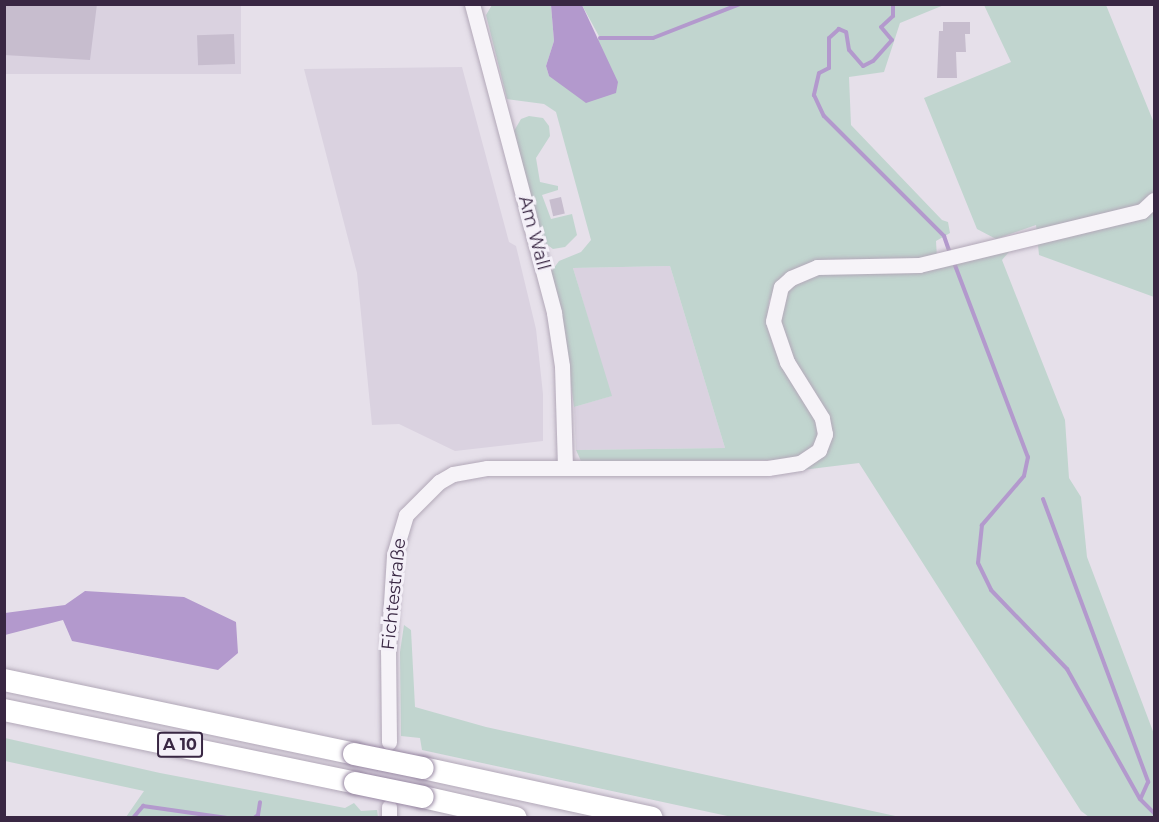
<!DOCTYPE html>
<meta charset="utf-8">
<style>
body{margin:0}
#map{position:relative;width:1159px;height:822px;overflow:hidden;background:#e6e0ea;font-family:Montserrat,sans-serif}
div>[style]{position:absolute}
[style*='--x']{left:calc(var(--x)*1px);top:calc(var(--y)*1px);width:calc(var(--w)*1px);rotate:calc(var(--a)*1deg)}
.built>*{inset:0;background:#dad2e0;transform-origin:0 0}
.green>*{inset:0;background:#c1d5cf}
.water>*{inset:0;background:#b399cd}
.stream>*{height:4px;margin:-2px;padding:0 2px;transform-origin:2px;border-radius:2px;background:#b399cd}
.building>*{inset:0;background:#c7bdce;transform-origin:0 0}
.roads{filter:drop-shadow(0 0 2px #b2a8b8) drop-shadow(0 0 2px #b2a8b8)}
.minor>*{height:15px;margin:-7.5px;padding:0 7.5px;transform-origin:7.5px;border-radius:7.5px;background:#f6f3f8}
.highway>*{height:22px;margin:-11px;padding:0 11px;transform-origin:11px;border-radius:11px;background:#fff}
.bridges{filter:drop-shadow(0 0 2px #9787a2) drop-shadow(0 0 2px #9787a2)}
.highway-bridge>*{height:22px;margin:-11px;padding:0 11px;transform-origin:11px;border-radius:11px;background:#fff}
span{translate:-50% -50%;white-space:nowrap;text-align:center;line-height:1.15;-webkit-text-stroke:6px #f4f0f8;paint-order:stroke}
.shield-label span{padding:2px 4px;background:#f4f0f8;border:2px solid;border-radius:4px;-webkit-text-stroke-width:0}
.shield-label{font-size:16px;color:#392743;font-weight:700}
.street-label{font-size:18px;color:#392743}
.frame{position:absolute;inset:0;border:6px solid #392743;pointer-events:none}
</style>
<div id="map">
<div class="built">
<div style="left:4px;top:5px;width:237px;height:69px"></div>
<div style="clip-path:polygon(462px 67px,509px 242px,516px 246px,536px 329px,543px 394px,543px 441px,455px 451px,399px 424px,372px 425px,357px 273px,304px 69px)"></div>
<div style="clip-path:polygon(670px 266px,725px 448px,576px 450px,574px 407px,611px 396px,573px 268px)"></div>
</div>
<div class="green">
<div style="clip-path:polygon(492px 5px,551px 5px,554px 41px,546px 66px,549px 76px,600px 38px,582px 5px,944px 5px,900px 23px,884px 72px,849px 77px,851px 125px,942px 220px,948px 222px,950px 233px,936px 241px,937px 258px,842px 262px,780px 280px,769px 301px,767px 326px,774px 348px,817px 421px,819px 435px,815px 445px,792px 460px,581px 461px,576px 450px,725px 448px,670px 266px,573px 268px,612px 396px,574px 407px,561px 308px,551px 272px,559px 261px,581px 252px,591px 240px,556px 112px,544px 104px,507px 99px,486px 15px)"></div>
<div style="clip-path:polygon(984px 5px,1106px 5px,1154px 123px,1154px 297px,1039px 255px,1036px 225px,996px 239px,977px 229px,924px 98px,1011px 62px)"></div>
<div style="clip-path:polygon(529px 116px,543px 118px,549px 126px,550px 136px,536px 158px,540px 182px,558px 186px,558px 190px,542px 195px,551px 219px,572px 214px,577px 235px,565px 247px,553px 249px,542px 241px,514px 131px,521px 119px)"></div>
<div style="clip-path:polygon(1014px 246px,1002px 260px,1065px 420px,1069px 478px,1081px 497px,1087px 557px,1154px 734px,1154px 817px,1089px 817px,1081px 811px,859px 463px,786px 472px,820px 459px,828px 448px,831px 433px,781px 339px,780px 302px,792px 285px,808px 276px,834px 272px,909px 272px)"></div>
<div style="clip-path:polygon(404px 625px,411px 630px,415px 707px,486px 727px,900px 817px,732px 817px,422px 750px,420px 738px,401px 736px,400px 652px)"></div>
<div style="clip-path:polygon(5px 738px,160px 773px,345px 808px,354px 803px,361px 811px,377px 810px,378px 817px,126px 817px,144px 791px,5px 761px)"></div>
</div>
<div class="water">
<div style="clip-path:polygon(551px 5px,582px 5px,618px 82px,616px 93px,586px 103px,549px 76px,546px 66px,554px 41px)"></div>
<div style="clip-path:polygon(85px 591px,184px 597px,236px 622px,238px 653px,218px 670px,72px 641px,63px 620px,5px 635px,5px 613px,65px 605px)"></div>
</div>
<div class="stream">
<div style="--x:893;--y:4;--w:12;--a:90"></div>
<div style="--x:893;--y:16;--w:16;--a:137"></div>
<div style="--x:881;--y:27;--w:17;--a:50"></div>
<div style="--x:892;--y:40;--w:28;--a:132"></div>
<div style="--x:873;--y:61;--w:11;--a:153"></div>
<div style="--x:863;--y:66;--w:21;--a:-131"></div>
<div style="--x:849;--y:50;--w:18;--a:-99"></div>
<div style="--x:846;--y:32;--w:8;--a:-157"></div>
<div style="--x:839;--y:29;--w:13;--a:138"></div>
<div style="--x:829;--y:38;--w:30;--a:90"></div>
<div style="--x:829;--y:68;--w:11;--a:153"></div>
<div style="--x:819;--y:73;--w:23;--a:103"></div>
<div style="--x:814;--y:95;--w:23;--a:65"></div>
<div style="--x:824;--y:116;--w:170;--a:45"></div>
<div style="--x:944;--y:236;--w:18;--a:71"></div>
<div style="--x:600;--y:38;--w:53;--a:0"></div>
<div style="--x:653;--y:38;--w:93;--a:-21.3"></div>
<div style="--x:953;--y:260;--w:211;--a:69.2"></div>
<div style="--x:1028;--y:457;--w:19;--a:102"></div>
<div style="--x:1024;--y:476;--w:65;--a:130.6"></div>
<div style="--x:982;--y:525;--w:38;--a:96"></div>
<div style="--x:978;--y:563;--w:30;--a:64"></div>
<div style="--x:991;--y:590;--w:110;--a:46.1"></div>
<div style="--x:1067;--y:669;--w:149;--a:60.7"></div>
<div style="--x:1140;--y:799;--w:20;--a:45"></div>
<div style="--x:1043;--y:499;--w:302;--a:69.6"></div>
<div style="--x:1148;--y:782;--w:17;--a:114"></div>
<div style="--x:133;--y:818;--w:16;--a:-50"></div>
<div style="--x:143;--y:806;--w:85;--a:8.1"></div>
<div style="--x:254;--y:818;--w:5;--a:-37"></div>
<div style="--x:258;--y:815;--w:13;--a:-81"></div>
</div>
<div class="building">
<div style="clip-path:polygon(4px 4px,97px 4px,90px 60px,4px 55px)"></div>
<div style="clip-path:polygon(943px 22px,970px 22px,970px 34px,965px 34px,966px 52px,956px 52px,957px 78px,937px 78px,939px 31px,943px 31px)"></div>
<div style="left:234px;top:34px;width:30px;height:37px;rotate:88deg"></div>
<div style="left:561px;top:197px;width:17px;height:12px;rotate:77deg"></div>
</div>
<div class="roads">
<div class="minor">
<div style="--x:472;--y:4;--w:320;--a:75.1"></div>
<div style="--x:554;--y:313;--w:54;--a:81.4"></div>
<div style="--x:562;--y:366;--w:100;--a:88.3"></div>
<div style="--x:389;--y:742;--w:91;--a:-90.6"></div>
<div style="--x:388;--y:651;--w:96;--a:-86.4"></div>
<div style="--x:394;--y:555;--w:42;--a:-73.3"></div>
<div style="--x:406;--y:515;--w:47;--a:-45"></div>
<div style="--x:439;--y:482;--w:16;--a:-30"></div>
<div style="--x:453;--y:474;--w:35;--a:-10"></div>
<div style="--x:487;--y:468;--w:281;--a:0"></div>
<div style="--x:768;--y:468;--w:32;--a:-9"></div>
<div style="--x:800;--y:463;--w:23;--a:-34"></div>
<div style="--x:819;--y:450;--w:17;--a:-69"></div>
<div style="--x:825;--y:434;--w:16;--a:-101"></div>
<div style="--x:822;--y:418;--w:66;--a:-122"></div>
<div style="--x:787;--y:362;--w:43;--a:-108.9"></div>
<div style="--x:773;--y:321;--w:35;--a:-77"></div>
<div style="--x:781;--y:287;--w:13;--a:-42"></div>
<div style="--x:791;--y:278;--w:28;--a:-23"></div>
<div style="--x:817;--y:267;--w:102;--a:-1.1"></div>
<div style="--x:919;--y:265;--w:229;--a:-13.6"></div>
<div style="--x:1142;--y:211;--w:16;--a:-43"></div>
<div style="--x:389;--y:807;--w:11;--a:90"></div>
</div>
<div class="highway">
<div style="--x:4;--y:680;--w:358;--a:11.9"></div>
<div style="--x:4;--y:710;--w:359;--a:11.7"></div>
<div style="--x:423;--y:768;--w:234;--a:12.3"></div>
<div style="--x:423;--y:797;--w:95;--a:12.7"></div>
</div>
</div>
<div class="bridges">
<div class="highway-bridge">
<div style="--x:354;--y:754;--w:70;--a:11.5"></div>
<div style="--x:355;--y:783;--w:69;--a:11.6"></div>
</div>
</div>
<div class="shield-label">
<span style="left:180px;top:745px">A 10</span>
</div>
<div class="street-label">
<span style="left:534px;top:233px;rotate:75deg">Am Wall</span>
<span style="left:394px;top:594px;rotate:-84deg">Fichtestraße</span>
</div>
<div class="frame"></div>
</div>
